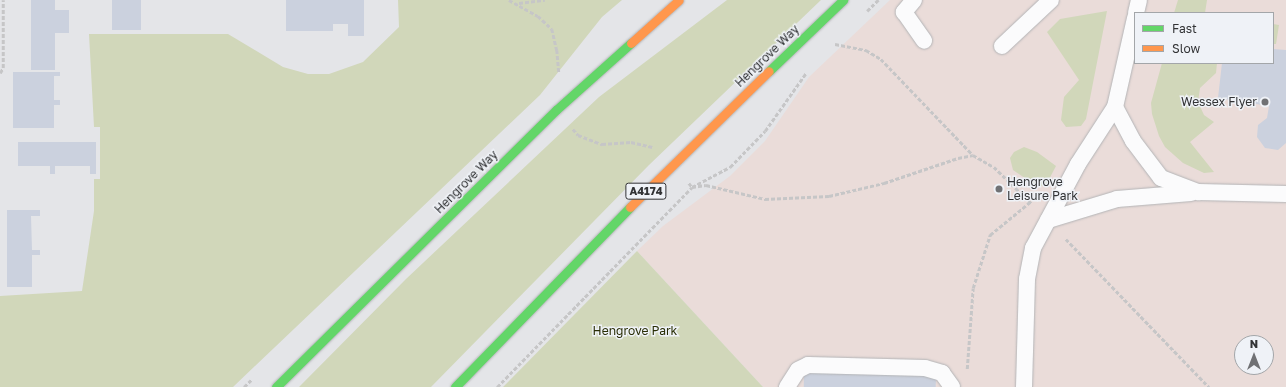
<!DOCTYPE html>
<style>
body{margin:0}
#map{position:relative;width:1286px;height:387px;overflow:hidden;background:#e4e5e8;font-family:"Golos Text",sans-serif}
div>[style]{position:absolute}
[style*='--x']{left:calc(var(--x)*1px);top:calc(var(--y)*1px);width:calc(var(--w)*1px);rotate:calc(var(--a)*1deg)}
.commercial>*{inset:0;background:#eadcd9}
.green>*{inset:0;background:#d1d7ba}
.building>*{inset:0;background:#cbd1de;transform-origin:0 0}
.path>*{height:2.5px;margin-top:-1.25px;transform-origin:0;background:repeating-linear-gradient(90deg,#c6c6c7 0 4px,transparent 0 6px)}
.roads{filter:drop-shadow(0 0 1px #b3b4b6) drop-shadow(0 0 1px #b3b4b6)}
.lane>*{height:16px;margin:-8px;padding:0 8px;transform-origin:8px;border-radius:8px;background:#fbfbfc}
.fast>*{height:9px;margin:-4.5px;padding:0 4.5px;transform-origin:4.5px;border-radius:4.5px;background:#63d668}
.slow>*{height:9px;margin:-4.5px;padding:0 4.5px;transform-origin:4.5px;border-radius:4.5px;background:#ff974d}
.dots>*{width:11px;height:11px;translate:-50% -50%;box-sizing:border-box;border:2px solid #eff2f7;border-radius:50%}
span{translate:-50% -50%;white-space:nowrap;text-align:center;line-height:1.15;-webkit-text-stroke:3px #eff2f7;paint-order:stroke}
.shield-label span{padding:1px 3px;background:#eff2f7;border:1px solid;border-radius:3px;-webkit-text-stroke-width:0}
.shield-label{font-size:11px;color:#323335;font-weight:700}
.street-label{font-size:12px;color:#323335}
.poi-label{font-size:12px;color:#323335}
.right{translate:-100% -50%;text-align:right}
.left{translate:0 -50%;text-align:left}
.park-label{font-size:12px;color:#292e05}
.legend{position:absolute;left:1134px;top:12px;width:140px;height:52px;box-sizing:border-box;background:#eff2f7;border:1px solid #a3a6a9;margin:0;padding:5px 7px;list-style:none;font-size:12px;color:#323335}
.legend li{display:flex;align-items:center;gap:8px;height:20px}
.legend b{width:20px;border:1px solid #a3a6a9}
.north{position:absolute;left:1234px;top:335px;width:40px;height:40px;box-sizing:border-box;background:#eff2f7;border:1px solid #a3a6a9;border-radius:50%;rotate:0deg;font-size:11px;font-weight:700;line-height:16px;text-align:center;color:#323335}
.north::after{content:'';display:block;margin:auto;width:14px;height:18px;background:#707174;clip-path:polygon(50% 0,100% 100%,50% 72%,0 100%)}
</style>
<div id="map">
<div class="commercial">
<div style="clip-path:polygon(evenodd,890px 0,1286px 0,1286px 387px,763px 387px,637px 251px,663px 226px,730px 176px,765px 141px,809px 77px,890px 0,1135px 13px,1273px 13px,1273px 63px,1135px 63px,1135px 13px,890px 0,1242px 343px,1266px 343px,1266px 367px,1242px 367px,1242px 343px)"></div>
</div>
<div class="green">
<div style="clip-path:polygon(398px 0,622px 0,602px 17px,540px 95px,233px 387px,0 387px,0 296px,82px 291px,94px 211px,94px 179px,100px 179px,100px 127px,94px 127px,89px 34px,228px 34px,283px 67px,308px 74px,329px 74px,363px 62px,399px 27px)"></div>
<div style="clip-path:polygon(727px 0,821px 0,649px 165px,431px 387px,299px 387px,406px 279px,599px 97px)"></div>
<div style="clip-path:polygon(1178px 0,1207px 0,1205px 13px,1174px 13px)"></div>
<div style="clip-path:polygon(1107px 11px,1086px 119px,1081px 126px,1066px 127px,1061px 120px,1064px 97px,1079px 80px,1047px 32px,1060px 19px)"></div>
<div style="clip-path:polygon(1273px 24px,1279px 25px,1276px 44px,1273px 44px)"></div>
<div style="clip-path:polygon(1162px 63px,1217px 63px,1216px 73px,1200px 88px,1198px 102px,1204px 115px,1214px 122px,1190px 142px,1214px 172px,1204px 173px,1183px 163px,1165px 147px,1159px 136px,1152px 114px,1151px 103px)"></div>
<div style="clip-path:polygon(1024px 147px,1037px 152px,1056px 166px,1046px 185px,1038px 187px,1013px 170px,1010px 158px,1014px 152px)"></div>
<div style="clip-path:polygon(637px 251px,763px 387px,503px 387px)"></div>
</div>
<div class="building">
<div style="clip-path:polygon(31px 0,55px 0,55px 10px,69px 10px,69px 33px,55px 33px,55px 70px,31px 70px)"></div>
<div style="left:112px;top:0;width:29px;height:30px"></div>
<div style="clip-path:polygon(286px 0,364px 0,364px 36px,348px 36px,348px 24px,333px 24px,333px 31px,286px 31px)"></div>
<div style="clip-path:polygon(1273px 49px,1286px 50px,1286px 143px,1278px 150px,1265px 148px,1257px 137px,1258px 125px,1267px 118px,1269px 106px,1218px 98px,1222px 63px,1273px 63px)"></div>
<div style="clip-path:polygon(13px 72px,60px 72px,60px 76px,54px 76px,54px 100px,60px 100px,60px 105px,54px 105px,54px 128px,13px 128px)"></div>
<div style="clip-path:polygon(18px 142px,96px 142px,96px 174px,90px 174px,90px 166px,55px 166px,55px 174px,50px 174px,50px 166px,18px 166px)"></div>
<div style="clip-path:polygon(7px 210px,40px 210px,40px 216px,31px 216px,32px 250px,40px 250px,40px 255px,32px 255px,32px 287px,7px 287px)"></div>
<div style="left:804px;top:371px;width:132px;height:16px;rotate:1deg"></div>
</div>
<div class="path">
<div style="--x:509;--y:0;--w:33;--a:29"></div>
<div style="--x:538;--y:16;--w:19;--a:43"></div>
<div style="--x:552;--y:29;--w:22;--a:77"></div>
<div style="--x:557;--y:50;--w:22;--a:85"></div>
<div style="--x:519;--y:3;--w:26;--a:-7"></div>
<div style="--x:867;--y:11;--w:16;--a:-45"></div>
<div style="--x:835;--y:44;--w:32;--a:11"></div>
<div style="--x:866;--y:50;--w:17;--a:31"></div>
<div style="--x:881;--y:59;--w:132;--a:46.2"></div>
<div style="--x:0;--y:73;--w:6;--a:-59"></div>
<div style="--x:3;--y:68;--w:68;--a:-90"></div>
<div style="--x:573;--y:129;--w:8;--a:50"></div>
<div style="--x:578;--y:135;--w:26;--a:21"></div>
<div style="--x:602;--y:144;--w:29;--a:-4"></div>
<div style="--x:631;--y:142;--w:22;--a:13"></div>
<div style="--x:689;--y:183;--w:5;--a:53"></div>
<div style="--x:692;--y:187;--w:14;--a:-8"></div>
<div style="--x:706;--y:185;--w:61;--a:13.3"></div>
<div style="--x:765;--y:199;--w:64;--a:-2.7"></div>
<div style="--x:829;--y:196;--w:57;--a:-13.3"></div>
<div style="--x:884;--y:183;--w:78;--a:-18.7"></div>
<div style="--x:958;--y:158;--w:15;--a:-11"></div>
<div style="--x:973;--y:155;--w:24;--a:30"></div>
<div style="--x:994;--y:167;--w:53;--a:44.2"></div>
<div style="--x:1066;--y:239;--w:206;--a:46"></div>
<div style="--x:967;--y:369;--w:81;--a:-85.8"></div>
<div style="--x:973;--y:288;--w:56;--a:-72.2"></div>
<div style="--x:990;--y:235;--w:52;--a:-39.5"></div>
<div style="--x:244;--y:387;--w:10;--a:-45"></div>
<div style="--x:497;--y:387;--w:279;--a:-45.7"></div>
<div style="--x:692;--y:187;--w:43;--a:-27.8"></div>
<div style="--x:730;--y:167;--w:50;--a:-45.8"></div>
<div style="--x:765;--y:131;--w:71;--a:-54.7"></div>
</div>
<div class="roads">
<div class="lane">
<div style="--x:914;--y:0;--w:16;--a:130"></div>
<div style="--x:904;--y:12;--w:35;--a:55"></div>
<div style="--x:1136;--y:13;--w:13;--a:-77"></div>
<div style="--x:1002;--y:46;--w:67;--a:-43.2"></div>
<div style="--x:1115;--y:107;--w:38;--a:62"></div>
<div style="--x:1133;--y:141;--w:46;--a:52.9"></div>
<div style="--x:1161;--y:178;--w:40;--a:21"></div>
<div style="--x:1198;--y:192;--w:88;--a:1.3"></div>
<div style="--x:1048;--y:220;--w:72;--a:-16.9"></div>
<div style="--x:1117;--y:199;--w:74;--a:-4.6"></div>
<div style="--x:787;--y:387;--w:20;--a:-57"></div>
<div style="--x:798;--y:370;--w:11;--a:-27"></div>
<div style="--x:808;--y:365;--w:117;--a:1.5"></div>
<div style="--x:925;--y:368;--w:18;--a:16"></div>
<div style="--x:942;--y:373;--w:17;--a:54"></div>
<div style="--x:1024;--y:387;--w:108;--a:-88.4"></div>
<div style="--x:1027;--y:279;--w:32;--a:-79"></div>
<div style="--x:1033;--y:248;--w:95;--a:-61.8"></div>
<div style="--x:1078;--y:164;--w:68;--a:-57"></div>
<div style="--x:1115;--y:107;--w:91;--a:-77.3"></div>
</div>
<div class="fast">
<div style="--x:769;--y:71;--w:103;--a:-43.8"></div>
<div style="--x:276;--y:387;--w:394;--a:-44.7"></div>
<div style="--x:556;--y:110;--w:101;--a:-41.8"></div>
<div style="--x:455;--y:387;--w:251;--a:-45.8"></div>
</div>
<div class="slow">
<div style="--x:631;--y:43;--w:64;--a:-41.9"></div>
<div style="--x:630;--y:207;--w:194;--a:-44.4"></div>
</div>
</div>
<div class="dots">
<div style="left:1265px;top:102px;background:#707174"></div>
<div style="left:999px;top:189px;background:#707174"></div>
</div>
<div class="shield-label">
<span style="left:646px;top:191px">A4174</span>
</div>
<div class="street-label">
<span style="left:767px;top:56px;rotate:-44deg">Hengrove Way</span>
<span style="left:466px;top:182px;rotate:-45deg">Hengrove Way</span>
</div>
<div class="poi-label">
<span class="right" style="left:1257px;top:102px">Wessex Flyer</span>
<span class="left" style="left:1007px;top:189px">Hengrove<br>Leisure Park</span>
</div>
<div class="park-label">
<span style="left:635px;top:331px">Hengrove Park</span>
</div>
<ul class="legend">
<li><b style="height:5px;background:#63d668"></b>Fast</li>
<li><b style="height:5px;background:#ff974d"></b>Slow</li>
</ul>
<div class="north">N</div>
</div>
